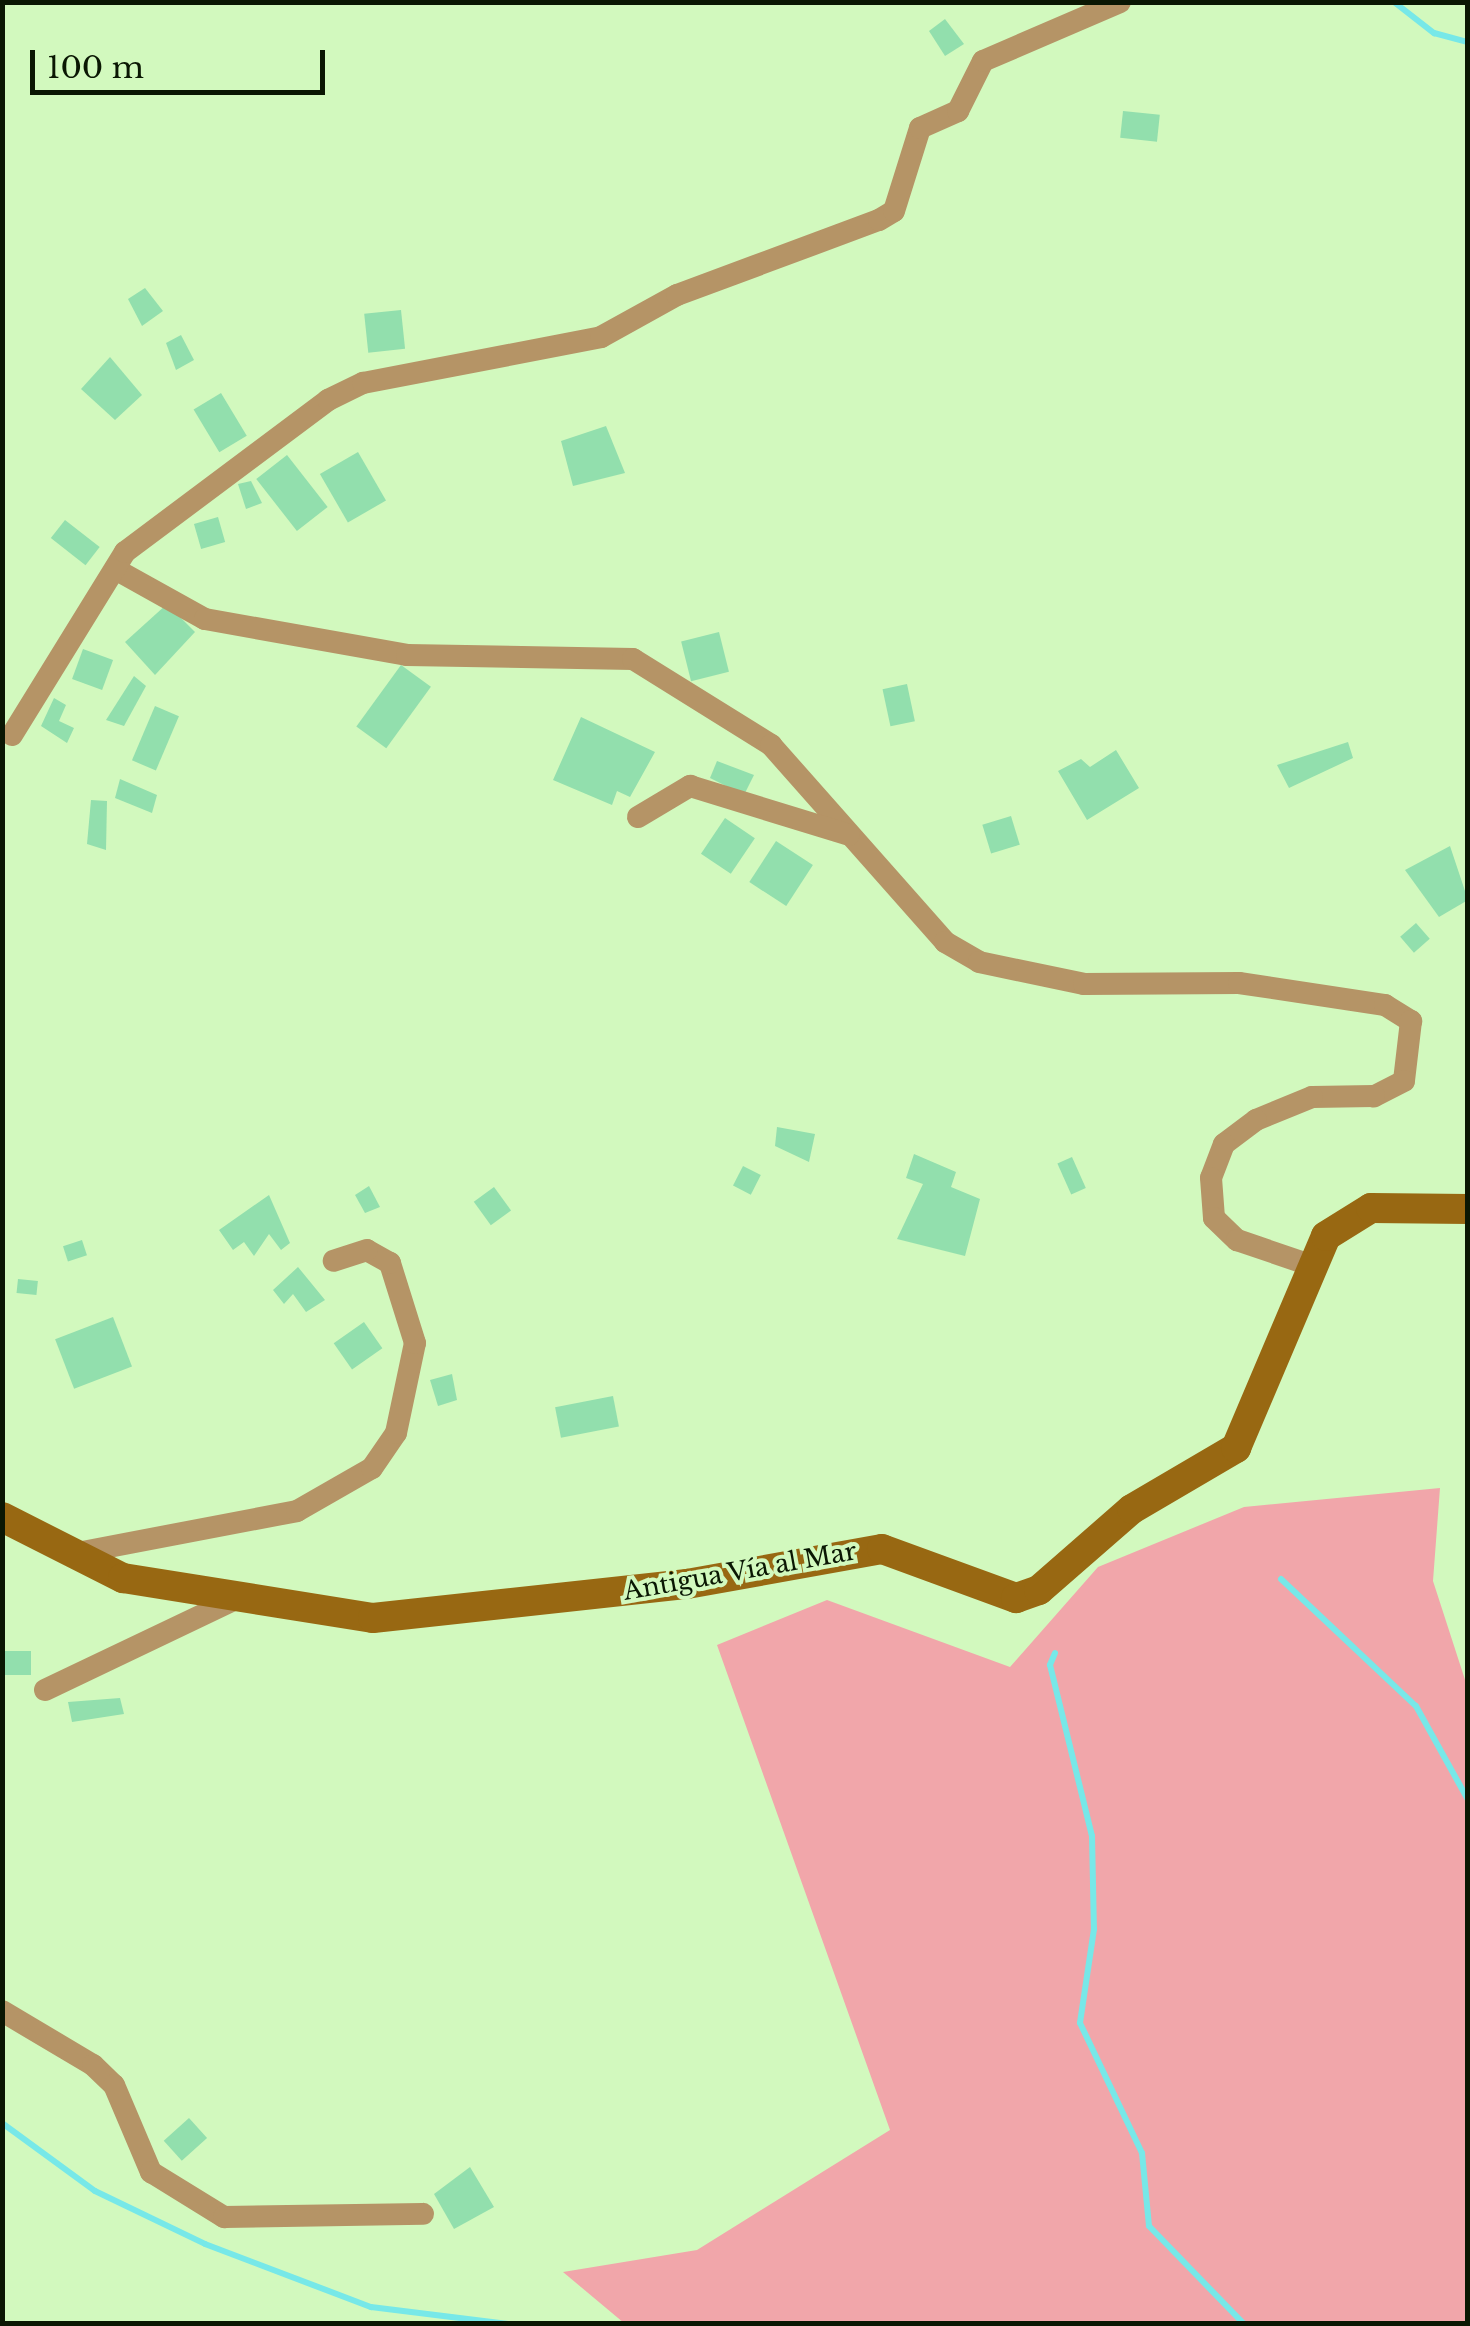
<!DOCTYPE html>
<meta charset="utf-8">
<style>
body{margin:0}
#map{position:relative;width:1470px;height:2326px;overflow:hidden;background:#d2f9be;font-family:"Libre Baskerville",serif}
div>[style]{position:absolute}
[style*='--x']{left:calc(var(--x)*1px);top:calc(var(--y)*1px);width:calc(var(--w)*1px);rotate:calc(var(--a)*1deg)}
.green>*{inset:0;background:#f1a6aa}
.stream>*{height:6px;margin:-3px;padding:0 3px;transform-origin:3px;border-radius:3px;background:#77e8e8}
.building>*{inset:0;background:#92dfad;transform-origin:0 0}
.street>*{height:22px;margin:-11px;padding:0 11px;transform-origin:11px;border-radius:11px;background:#b59466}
.secondary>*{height:30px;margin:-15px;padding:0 15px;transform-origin:15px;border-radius:15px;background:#986812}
span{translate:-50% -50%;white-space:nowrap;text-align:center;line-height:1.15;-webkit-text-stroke:8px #d2f9be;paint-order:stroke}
.street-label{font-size:25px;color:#0a1703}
.frame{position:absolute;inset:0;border:5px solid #0a1703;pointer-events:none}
.scale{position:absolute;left:30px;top:50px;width:295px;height:45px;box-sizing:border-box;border:5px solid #0a1703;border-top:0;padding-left:12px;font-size:30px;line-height:35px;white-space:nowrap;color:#0a1703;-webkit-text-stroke:8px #d2f9be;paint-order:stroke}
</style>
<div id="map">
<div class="green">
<div style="clip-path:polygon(1440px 1488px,1433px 1581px,1468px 1689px,1467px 2323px,624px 2323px,563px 2272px,697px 2250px,890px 2130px,717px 1645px,827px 1600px,1010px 1667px,1098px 1567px,1244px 1507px)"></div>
</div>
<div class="stream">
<div style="--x:1394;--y:2;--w:51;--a:37.8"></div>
<div style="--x:1434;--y:33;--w:35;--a:15"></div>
<div style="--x:1281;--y:1579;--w:185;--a:43.3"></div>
<div style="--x:1416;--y:1706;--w:107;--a:61"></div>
<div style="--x:1055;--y:1653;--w:13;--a:113"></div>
<div style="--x:1050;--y:1665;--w:176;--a:76.2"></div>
<div style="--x:1092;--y:1836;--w:93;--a:88.8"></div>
<div style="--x:1094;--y:1929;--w:95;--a:98.5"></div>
<div style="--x:1080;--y:2023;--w:144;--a:64.5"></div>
<div style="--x:1142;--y:2153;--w:73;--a:84.5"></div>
<div style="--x:1149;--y:2226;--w:136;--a:45.9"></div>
<div style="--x:2;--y:2123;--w:115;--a:36.2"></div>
<div style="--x:95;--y:2191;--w:122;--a:25.7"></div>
<div style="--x:205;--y:2244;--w:178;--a:20.8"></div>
<div style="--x:371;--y:2307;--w:138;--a:7.1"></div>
</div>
<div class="building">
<div style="clip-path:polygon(945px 19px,964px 44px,945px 56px,929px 31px)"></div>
<div style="left:1123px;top:111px;width:37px;height:27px;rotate:6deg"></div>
<div style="clip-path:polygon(145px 288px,163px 311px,142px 326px,128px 299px)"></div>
<div style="left:401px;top:310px;width:39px;height:37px;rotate:84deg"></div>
<div style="clip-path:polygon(181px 335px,194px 360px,176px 370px,166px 343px)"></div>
<div style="clip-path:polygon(110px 357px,142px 395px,115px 420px,81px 389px)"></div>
<div style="left:221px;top:393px;width:50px;height:32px;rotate:59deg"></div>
<div style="clip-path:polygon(606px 426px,625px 473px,573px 486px,561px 441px)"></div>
<div style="left:358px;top:452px;width:56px;height:44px;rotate:60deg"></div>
<div style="left:287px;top:455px;width:66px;height:39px;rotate:52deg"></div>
<div style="clip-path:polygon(251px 481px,262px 503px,246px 509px,238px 484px)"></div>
<div style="left:218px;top:517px;width:26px;height:25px;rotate:74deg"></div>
<div style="left:65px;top:520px;width:44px;height:23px;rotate:38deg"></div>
<div style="clip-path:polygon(167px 604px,195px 632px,155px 675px,125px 642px)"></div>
<div style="left:719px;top:632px;width:41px;height:39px;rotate:76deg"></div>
<div style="left:83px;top:649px;width:32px;height:32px;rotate:20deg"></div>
<div style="left:401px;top:665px;width:37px;height:76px;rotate:36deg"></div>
<div style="clip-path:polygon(134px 676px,146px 686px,124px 726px,106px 720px)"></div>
<div style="left:907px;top:684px;width:38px;height:25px;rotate:78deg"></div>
<div style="clip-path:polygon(54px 698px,66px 705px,59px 721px,74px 728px,67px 743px,41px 726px)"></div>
<div style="left:155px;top:706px;width:26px;height:59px;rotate:23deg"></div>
<div style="clip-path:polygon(581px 717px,655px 752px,630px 797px,617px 791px,612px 805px,553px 780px)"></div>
<div style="clip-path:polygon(1348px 742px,1353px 758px,1289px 788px,1277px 765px)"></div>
<div style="clip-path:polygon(1116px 750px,1139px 788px,1087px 820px,1058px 771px,1081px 759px,1090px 767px)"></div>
<div style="clip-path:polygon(717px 761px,754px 775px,744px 795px,710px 778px)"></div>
<div style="clip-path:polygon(120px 779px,157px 795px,152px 813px,115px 798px)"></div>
<div style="clip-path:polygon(91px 800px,107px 801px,106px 850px,87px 844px)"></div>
<div style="left:1011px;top:816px;width:30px;height:30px;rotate:73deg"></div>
<div style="left:725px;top:818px;width:36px;height:43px;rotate:34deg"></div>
<div style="left:776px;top:841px;width:44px;height:49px;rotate:33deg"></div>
<div style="clip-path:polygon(1450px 846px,1468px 900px,1439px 917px,1405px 870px)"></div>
<div style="left:1416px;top:923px;width:21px;height:21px;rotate:49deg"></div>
<div style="clip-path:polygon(777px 1127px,815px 1134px,809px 1162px,775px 1146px)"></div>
<div style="clip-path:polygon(914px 1154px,956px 1172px,951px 1187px,980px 1199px,965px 1256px,897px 1239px,923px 1184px,906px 1178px)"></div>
<div style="left:1072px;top:1157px;width:34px;height:16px;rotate:66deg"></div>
<div style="left:743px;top:1166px;width:20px;height:22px;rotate:27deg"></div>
<div style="clip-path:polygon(369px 1186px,380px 1207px,365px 1213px,355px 1195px)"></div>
<div style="left:494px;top:1187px;width:29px;height:25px;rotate:54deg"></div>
<div style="clip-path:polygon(269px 1195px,290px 1243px,281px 1250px,269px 1234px,254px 1256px,244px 1242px,233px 1250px,219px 1230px)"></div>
<div style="left:82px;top:1240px;width:16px;height:20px;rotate:72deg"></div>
<div style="clip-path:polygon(298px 1267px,325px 1300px,306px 1312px,293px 1294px,284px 1304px,273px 1290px)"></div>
<div style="left:18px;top:1279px;width:20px;height:14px;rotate:6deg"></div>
<div style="left:113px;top:1317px;width:53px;height:62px;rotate:69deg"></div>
<div style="left:364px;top:1322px;width:32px;height:37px;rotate:55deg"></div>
<div style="clip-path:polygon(452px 1374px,457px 1400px,438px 1406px,430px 1380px)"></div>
<div style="left:613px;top:1396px;width:31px;height:59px;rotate:79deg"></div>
<div style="left:2px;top:1651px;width:29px;height:24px"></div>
<div style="clip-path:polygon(120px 1698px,124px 1714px,72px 1722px,68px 1702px)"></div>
<div style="left:189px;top:2118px;width:27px;height:34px;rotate:48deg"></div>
<div style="clip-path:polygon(470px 2167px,494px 2207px,454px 2229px,434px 2194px)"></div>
</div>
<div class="street">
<div style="--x:115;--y:569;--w:103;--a:29.1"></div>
<div style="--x:205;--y:619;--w:205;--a:10.1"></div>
<div style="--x:407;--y:655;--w:226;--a:1"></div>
<div style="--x:633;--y:659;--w:163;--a:31.9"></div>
<div style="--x:771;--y:745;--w:263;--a:48.5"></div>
<div style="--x:945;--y:942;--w:39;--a:30"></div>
<div style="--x:979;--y:962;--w:107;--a:11.8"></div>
<div style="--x:1084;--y:984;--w:155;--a:-0.4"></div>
<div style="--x:1239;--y:983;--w:148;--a:8.6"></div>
<div style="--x:1385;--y:1005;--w:31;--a:32"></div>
<div style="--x:1411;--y:1021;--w:60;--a:96.7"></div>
<div style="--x:1404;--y:1081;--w:34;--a:153"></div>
<div style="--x:1374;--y:1096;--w:62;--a:179.1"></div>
<div style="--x:1312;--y:1097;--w:61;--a:157.7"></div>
<div style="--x:1256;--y:1120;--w:40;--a:143"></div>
<div style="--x:1224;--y:1144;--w:36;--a:111"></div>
<div style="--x:1211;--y:1178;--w:40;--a:85.7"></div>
<div style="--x:1214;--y:1218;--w:32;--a:44"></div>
<div style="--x:1237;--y:1240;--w:74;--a:18.9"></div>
<div style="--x:12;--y:735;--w:215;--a:-58.3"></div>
<div style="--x:125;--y:552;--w:254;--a:-36.8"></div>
<div style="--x:328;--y:400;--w:39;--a:-26"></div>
<div style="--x:363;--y:383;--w:242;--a:-10.9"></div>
<div style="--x:601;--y:337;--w:87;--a:-28.9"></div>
<div style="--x:677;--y:295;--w:215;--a:-20.4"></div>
<div style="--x:879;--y:220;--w:17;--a:-31"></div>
<div style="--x:894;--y:211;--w:87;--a:-72.6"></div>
<div style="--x:920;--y:128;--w:42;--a:-24.1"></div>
<div style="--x:958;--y:111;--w:56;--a:-63.4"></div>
<div style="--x:983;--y:61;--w:149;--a:-23.3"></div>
<div style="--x:638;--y:817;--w:61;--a:-30.8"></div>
<div style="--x:690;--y:786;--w:166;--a:17.1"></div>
<div style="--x:72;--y:1554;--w:229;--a:-10.8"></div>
<div style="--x:297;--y:1511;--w:86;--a:-29.8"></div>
<div style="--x:372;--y:1468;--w:42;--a:-55.6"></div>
<div style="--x:396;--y:1433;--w:92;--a:-78.1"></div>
<div style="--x:415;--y:1343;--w:84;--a:-107.4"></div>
<div style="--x:390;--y:1263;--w:26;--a:-151"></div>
<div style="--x:367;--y:1250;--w:35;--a:162"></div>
<div style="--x:45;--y:1690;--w:218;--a:-25.5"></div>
<div style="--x:2;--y:2011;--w:106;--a:30.7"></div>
<div style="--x:93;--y:2065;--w:29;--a:44"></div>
<div style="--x:114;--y:2085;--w:95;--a:67"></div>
<div style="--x:151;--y:2172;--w:86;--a:31.7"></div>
<div style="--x:224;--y:2217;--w:199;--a:-0.9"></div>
</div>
<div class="secondary">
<div style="--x:2;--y:1517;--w:136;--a:26.8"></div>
<div style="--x:123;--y:1578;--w:253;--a:9.1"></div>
<div style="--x:373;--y:1618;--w:316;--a:-6.2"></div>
<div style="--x:687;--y:1584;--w:198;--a:-10.2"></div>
<div style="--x:882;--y:1549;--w:143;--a:20.1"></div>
<div style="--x:1016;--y:1598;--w:24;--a:-19"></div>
<div style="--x:1039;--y:1590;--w:123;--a:-41.1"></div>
<div style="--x:1132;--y:1509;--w:121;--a:-30.4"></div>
<div style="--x:1236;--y:1448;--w:230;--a:-67"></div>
<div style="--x:1326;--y:1236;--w:53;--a:-31.9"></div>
<div style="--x:1371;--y:1208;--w:97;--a:0.6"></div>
</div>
<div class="street-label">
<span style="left:740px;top:1572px;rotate:-10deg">Antigua Vía al Mar</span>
</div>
<div class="frame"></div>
<div class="scale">100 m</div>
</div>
